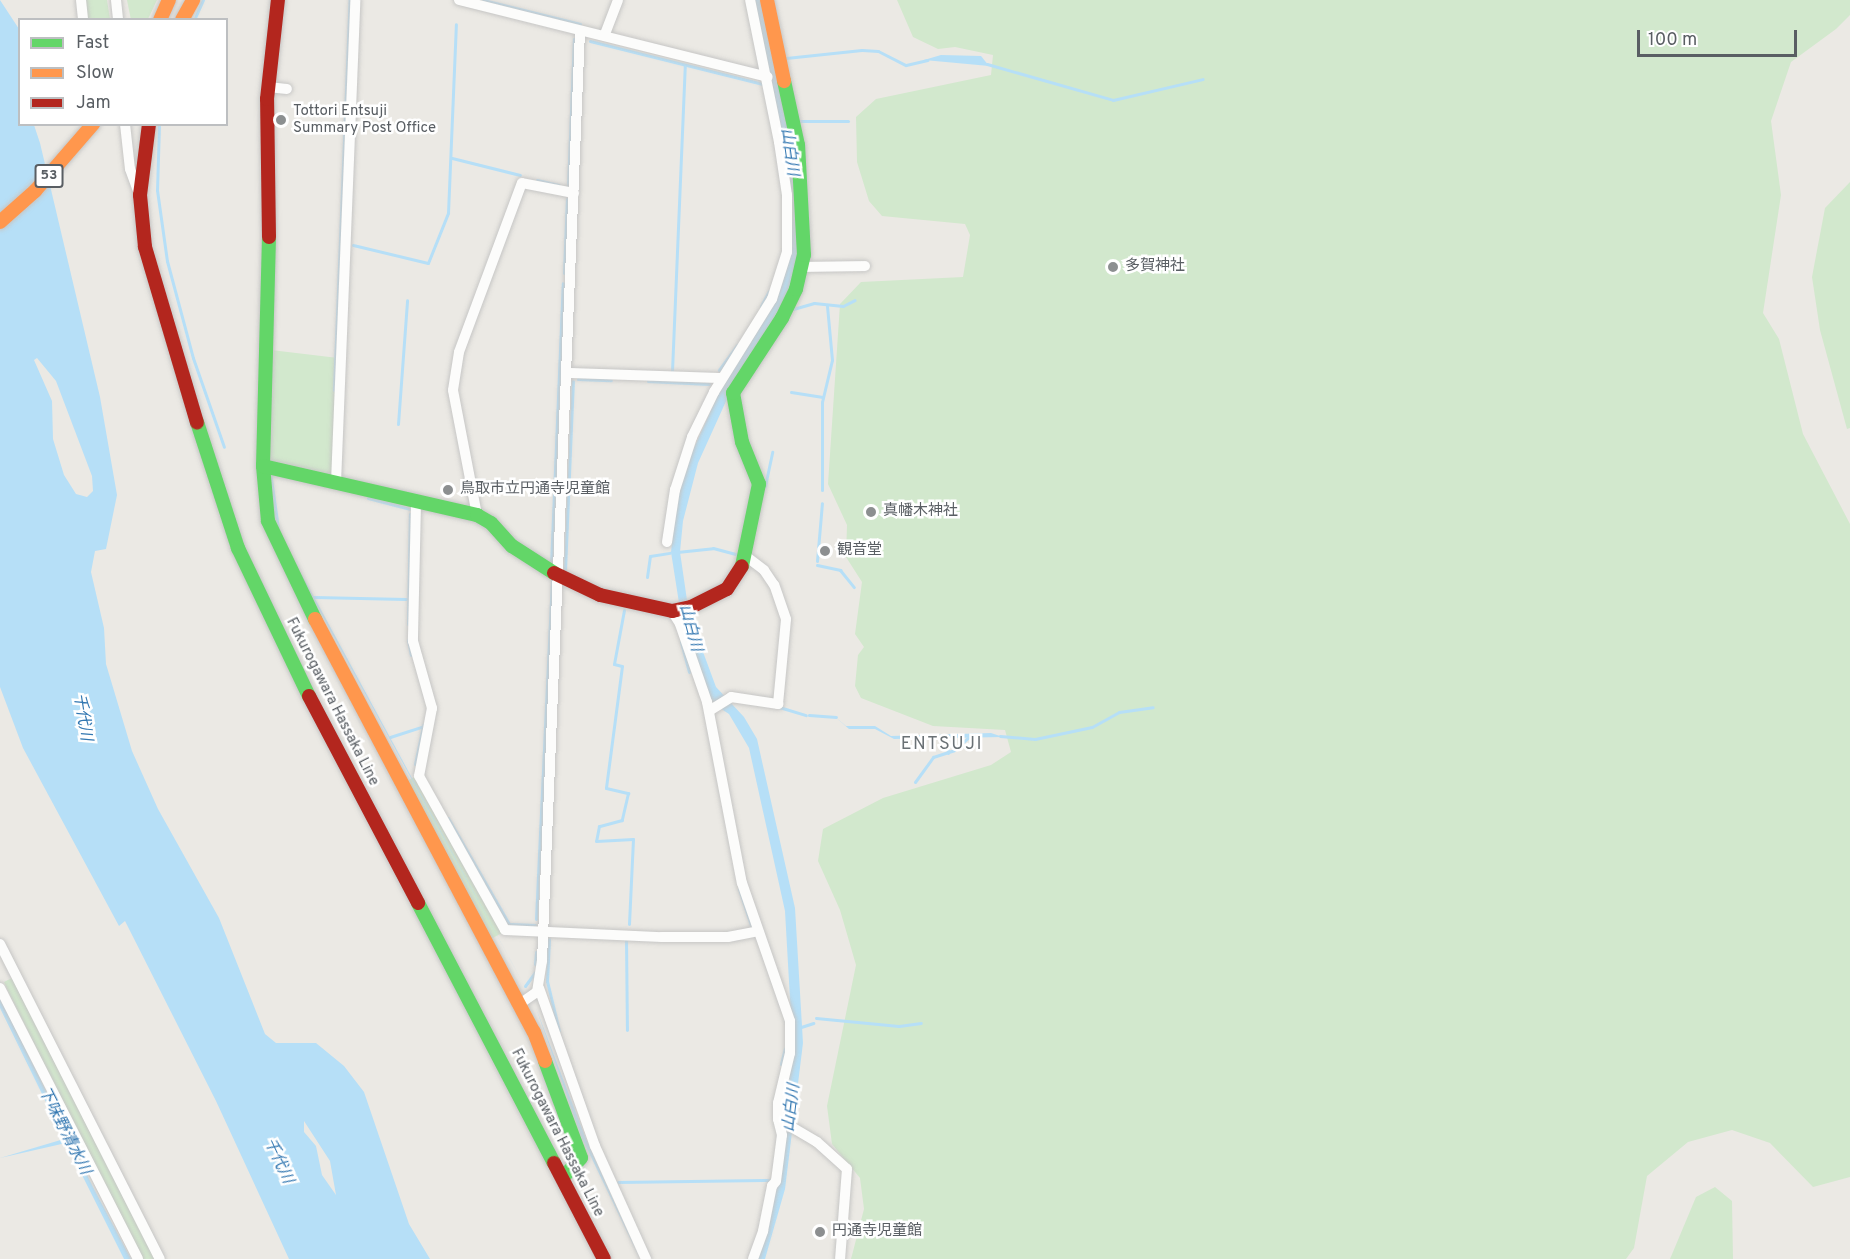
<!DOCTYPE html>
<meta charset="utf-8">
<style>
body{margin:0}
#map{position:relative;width:1850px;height:1259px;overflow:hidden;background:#ebe9e4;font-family:Overpass,"Noto Sans JP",sans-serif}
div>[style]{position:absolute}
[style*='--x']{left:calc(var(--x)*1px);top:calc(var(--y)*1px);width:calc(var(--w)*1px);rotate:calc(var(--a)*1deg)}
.green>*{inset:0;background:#d2e8cd;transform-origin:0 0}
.water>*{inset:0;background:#b6dff7}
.stream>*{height:3px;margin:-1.5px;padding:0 1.5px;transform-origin:1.5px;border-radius:1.5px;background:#b6dff7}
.roads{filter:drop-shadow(0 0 2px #c6c6c5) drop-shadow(0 0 2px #c6c6c5)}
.street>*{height:10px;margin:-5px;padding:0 5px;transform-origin:5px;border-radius:5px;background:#fcfcfb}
.fast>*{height:14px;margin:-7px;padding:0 7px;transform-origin:7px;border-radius:7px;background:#63d668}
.slow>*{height:14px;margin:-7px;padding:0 7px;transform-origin:7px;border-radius:7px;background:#ff974d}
.jam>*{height:14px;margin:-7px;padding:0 7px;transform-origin:7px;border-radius:7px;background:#b3261e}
.dots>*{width:16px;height:16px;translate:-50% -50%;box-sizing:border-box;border:3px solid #fff;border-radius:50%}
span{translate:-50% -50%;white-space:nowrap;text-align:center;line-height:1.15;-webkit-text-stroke:5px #fff;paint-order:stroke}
.shield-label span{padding:2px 4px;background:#fff;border:2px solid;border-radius:4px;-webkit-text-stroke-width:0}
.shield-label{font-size:14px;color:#595e63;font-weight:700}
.poi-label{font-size:15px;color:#595e63}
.left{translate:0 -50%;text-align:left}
.street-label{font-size:15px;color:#595e63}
.water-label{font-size:16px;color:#3277b1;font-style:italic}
.quarter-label{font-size:18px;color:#6a7175;letter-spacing:1.5px}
.legend{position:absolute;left:18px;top:18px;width:210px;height:108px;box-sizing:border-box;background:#fff;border:2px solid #bdbfc1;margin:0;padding:8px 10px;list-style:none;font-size:18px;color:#595e63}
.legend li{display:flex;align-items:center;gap:12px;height:30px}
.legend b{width:30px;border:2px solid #bdbfc1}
.scale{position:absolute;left:1637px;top:30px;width:160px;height:27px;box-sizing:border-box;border:3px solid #595e63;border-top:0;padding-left:8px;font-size:18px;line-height:21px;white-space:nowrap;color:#595e63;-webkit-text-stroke:4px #fff;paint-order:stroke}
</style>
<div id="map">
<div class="green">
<div style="clip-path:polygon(84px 0,107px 0,110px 19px,87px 19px)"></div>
<div style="clip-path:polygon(127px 0,157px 0,148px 19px,131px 20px)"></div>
<div style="clip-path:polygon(897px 0,1850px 0,1850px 15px,1836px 29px,1791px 62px,1771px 121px,1781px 195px,1763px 313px,1779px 339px,1803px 434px,1850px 524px,1850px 1177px,1813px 1187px,1770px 1143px,1732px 1130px,1688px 1142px,1647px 1176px,1634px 1248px,1626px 1259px,851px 1259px,864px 1209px,860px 1178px,832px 1144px,827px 1106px,856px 965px,840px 910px,818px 861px,823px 829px,883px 798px,991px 765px,1011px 752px,1005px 730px,933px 726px,861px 698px,855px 686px,858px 655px,864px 647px,855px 634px,862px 582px,846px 557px,847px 525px,828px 484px,840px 304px,861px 282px,963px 277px,970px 235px,965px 224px,882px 216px,869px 201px,857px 162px,856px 117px,876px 99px,991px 75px,993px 55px,955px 47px,938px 49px,913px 37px)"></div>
<div style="clip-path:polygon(1850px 182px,1850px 428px,1847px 429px,1820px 330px,1812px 277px,1825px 208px)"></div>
<div style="clip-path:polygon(271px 350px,338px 358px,334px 475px,267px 460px)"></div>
<div style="left:416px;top:776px;width:179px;height:12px;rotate:61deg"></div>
<div style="clip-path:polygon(14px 977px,156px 1259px,142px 1259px,9px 993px,4px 982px)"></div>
<div style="clip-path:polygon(1715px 1187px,1732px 1201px,1733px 1259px,1670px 1259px,1696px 1197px)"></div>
</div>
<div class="water">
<div style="clip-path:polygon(evenodd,0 0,19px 29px,20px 124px,34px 125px,40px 143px,100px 397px,117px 495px,106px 549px,95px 551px,91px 572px,104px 628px,106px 664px,132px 751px,158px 809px,219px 918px,265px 1034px,276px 1043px,316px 1043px,344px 1066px,364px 1092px,409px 1224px,430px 1259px,289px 1259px,216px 1101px,125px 921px,119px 926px,23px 748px,0 687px,0 0,37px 358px,56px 381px,92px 476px,93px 491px,87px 497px,76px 494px,64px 475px,53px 439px,52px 401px,34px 360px,37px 358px,0 0,304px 1121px,330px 1161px,336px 1195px,322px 1175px,316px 1146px,304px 1132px,304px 1121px)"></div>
<div style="clip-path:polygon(755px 0,764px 0,784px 93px,801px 227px,791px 291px,737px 377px,698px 463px,683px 521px,680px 552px,689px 614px,716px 687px,744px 717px,757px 739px,795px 908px,803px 1043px,785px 1189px,765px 1259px,755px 1259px,783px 1127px,793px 1052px,785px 911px,749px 748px,729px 714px,712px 703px,682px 622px,671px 552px,677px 497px,688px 461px,728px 373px,780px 291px,790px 257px,793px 211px,789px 172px)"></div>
<div style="clip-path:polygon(941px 55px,981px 56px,989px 66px,924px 60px)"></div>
<div style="clip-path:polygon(269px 451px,281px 536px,524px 985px,280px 538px,270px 497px)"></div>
<div style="clip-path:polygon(833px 715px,846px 726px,875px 726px,891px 736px,991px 733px,1003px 737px,894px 739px,875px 729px,849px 729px)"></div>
<div style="clip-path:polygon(0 997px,93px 1187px,131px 1259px,124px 1259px,66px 1143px,0 1158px,64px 1139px,0 1008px)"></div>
<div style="clip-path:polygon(536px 1008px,586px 1139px,640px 1259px,581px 1136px)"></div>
</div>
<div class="stream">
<div style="--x:483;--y:0;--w:100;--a:13.9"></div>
<div style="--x:194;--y:20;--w:22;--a:-66"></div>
<div style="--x:590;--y:41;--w:178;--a:14"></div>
<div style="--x:786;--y:58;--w:76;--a:-6"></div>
<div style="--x:862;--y:50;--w:16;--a:4"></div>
<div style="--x:878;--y:51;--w:31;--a:27"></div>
<div style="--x:906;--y:65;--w:22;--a:-13"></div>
<div style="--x:987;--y:64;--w:131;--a:15.9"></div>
<div style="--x:1113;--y:100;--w:92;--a:-13.1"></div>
<div style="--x:799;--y:121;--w:49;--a:0"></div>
<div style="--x:159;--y:124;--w:66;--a:91.7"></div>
<div style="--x:157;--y:190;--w:72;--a:82"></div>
<div style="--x:167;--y:261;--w:100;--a:75"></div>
<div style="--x:193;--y:358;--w:94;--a:70.8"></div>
<div style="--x:452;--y:158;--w:70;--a:14"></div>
<div style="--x:537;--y:180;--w:22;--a:13"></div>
<div style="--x:568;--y:187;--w:148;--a:-87.7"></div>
<div style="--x:353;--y:245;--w:77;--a:13.5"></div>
<div style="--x:428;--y:263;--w:54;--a:-68.2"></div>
<div style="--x:448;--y:213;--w:189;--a:-87.6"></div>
<div style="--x:564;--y:273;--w:74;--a:-87.7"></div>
<div style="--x:761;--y:306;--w:17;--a:-62"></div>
<div style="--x:793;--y:309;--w:22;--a:-16"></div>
<div style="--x:814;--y:303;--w:29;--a:6"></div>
<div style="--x:843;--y:306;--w:13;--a:-27"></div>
<div style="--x:719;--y:370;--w:31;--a:-54"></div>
<div style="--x:672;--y:371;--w:306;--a:-87.6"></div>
<div style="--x:578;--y:379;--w:33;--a:2"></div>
<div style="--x:648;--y:381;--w:61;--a:2.8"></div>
<div style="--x:334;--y:390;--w:390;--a:-87.7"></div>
<div style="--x:791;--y:392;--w:32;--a:9"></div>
<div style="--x:398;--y:424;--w:124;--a:-85.8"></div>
<div style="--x:765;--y:486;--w:35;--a:-78"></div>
<div style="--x:822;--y:490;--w:88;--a:-90"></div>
<div style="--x:822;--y:402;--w:43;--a:-76.6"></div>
<div style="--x:832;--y:360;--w:54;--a:-95.3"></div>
<div style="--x:368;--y:498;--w:43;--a:14.7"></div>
<div style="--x:677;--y:552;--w:36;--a:-6"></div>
<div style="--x:713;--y:548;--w:30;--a:15"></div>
<div style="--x:817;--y:561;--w:58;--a:-85.1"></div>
<div style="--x:551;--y:565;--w:282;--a:-87.6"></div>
<div style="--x:817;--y:565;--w:24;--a:12"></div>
<div style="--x:840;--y:570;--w:22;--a:51"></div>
<div style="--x:565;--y:570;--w:189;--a:-87.6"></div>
<div style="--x:647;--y:577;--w:21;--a:-82"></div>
<div style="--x:650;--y:556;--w:20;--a:-9"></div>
<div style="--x:314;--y:597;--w:92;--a:1.2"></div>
<div style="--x:624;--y:610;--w:55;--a:100.5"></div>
<div style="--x:614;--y:664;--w:8;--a:14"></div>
<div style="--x:622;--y:666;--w:123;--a:97.5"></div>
<div style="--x:606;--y:788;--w:23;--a:13"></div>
<div style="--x:628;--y:793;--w:28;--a:103"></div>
<div style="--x:622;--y:820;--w:24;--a:165"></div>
<div style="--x:599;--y:826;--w:15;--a:101"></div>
<div style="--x:596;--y:841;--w:37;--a:-3"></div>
<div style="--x:633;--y:839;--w:85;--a:92.7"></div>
<div style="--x:408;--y:624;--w:110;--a:-89"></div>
<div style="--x:408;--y:640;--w:15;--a:79"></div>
<div style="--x:681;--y:642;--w:31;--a:75"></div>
<div style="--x:779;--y:707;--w:28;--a:17"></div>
<div style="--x:809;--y:715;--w:27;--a:4"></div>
<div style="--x:1000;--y:736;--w:35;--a:5"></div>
<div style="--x:1035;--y:739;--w:58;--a:-11.9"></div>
<div style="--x:1092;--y:727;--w:31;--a:-29"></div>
<div style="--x:1119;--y:712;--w:34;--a:-8"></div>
<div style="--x:390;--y:737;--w:33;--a:-18"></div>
<div style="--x:947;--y:739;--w:14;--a:86"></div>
<div style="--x:415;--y:764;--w:40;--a:-78"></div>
<div style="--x:915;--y:782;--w:31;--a:-54"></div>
<div style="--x:933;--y:757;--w:22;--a:-18"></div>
<div style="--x:954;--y:750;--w:21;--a:-41"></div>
<div style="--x:448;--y:818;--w:122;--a:60.1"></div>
<div style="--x:509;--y:924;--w:26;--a:2"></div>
<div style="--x:739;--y:889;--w:41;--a:71.6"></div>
<div style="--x:536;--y:919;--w:340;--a:-87.3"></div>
<div style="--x:549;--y:939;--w:42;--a:92.7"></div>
<div style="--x:547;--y:981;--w:51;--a:76.5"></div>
<div style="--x:626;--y:939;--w:91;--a:89.4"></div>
<div style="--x:535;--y:964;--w:12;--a:-85"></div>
<div style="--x:525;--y:986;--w:17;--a:-54"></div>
<div style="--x:816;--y:1018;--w:83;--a:5.5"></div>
<div style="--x:899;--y:1026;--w:22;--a:-8"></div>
<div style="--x:801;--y:1027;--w:13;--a:-18"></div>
<div style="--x:781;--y:1064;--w:16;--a:-76"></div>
<div style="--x:618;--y:1182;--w:152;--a:-0.8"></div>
</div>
<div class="roads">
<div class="street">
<div style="--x:81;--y:0;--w:20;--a:84"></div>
<div style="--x:116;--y:0;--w:20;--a:84"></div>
<div style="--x:459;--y:0;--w:318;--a:14"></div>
<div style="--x:605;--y:34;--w:36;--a:-69"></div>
<div style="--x:268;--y:87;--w:19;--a:6"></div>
<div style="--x:125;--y:124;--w:45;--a:83.7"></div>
<div style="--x:130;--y:169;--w:27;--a:70"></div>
<div style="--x:803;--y:267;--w:62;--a:-0.9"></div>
<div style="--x:568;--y:373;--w:154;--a:1.9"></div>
<div style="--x:336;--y:483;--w:483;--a:-87.7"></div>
<div style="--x:416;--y:504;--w:137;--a:91.3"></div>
<div style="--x:413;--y:641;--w:70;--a:74.2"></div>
<div style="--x:432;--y:708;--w:69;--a:100.8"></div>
<div style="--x:419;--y:776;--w:176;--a:60.8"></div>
<div style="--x:505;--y:930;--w:157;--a:2.6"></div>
<div style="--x:662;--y:937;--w:66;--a:0"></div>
<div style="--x:728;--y:937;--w:31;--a:-11"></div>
<div style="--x:477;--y:515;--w:127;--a:-100.9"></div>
<div style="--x:453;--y:390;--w:38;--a:-81"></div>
<div style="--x:459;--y:352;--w:180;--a:-69.6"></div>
<div style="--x:522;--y:183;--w:53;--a:10.9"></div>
<div style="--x:667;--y:542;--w:53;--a:-81.3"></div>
<div style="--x:675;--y:490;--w:56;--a:-72.2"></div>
<div style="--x:692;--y:437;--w:50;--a:-63.9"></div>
<div style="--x:714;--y:392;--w:110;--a:-58.1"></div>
<div style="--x:772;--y:299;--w:49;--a:-72.3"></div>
<div style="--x:787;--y:252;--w:57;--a:-90"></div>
<div style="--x:787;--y:195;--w:54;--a:-98.6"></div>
<div style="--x:779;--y:142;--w:145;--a:-101.5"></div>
<div style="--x:672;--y:611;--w:15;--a:58"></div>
<div style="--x:680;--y:624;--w:83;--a:70.9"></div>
<div style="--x:707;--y:702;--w:184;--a:79.1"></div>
<div style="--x:742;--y:883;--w:146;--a:70.8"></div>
<div style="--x:790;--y:1021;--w:32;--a:90"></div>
<div style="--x:790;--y:1053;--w:51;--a:103.5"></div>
<div style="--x:778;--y:1103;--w:16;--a:90"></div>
<div style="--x:778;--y:1119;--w:45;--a:30.5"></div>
<div style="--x:817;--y:1142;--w:40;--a:42"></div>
<div style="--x:847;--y:1169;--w:90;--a:94.4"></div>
<div style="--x:709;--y:711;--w:26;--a:-32"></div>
<div style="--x:731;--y:697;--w:48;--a:8.5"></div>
<div style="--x:778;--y:704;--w:85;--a:-84.6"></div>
<div style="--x:786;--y:619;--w:36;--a:-109"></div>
<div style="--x:774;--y:585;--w:18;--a:-124"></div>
<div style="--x:764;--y:570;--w:21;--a:-143"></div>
<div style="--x:0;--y:944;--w:353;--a:63.1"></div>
<div style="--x:0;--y:988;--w:304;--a:63"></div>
<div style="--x:539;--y:988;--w:168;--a:70.5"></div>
<div style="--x:595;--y:1146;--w:124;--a:65.7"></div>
<div style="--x:521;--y:1003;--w:19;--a:-35"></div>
<div style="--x:537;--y:992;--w:31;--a:-81"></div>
<div style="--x:542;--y:961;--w:931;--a:-87.66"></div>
<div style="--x:753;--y:1259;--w:30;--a:-70"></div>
<div style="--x:763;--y:1231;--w:46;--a:-78.7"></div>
<div style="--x:772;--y:1186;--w:6;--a:-51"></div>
<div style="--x:776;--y:1181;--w:46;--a:-82.6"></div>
<div style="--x:782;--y:1135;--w:16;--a:-104"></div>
</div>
<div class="fast">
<div style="--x:269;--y:237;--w:229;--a:91.5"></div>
<div style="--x:263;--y:466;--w:55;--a:84.8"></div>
<div style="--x:268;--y:521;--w:109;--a:64.4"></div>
<div style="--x:197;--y:422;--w:133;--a:72"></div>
<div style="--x:238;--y:548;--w:164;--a:64.4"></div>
<div style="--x:263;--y:466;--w:220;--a:12.9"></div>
<div style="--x:477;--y:515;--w:16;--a:30"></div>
<div style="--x:491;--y:523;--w:31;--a:48"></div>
<div style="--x:512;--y:546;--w:50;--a:32.7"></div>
<div style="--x:742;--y:566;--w:84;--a:-78.3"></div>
<div style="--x:759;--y:484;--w:45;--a:-112"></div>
<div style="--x:742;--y:442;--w:50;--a:-100.4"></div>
<div style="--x:733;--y:393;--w:90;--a:-56.8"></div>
<div style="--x:782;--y:318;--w:32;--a:-64"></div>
<div style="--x:796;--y:289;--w:35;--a:-77"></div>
<div style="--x:804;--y:255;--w:110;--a:-93.1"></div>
<div style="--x:798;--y:145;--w:66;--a:-102.3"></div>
<div style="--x:418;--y:903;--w:293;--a:62.4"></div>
<div style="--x:545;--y:1061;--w:103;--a:69.6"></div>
<div style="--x:581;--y:1158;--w:26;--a:133"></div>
</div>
<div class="slow">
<div style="--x:767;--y:0;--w:83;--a:78.1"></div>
<div style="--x:160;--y:20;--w:22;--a:-66"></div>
<div style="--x:182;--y:20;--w:23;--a:-61"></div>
<div style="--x:0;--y:222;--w:47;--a:-41.5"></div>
<div style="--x:35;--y:191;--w:89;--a:-49.1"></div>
<div style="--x:315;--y:619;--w:467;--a:62.1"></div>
<div style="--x:534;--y:1032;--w:31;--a:69"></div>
</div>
<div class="jam">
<div style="--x:149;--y:124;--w:72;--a:97.2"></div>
<div style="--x:140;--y:195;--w:52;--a:84.5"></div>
<div style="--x:145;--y:247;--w:183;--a:73.5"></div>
<div style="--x:269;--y:237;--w:138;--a:-90.8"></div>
<div style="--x:267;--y:99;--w:100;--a:-83.7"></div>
<div style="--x:554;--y:573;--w:51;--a:25.6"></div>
<div style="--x:600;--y:595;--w:74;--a:12.5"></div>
<div style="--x:672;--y:611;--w:19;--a:-12"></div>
<div style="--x:691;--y:607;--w:40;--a:-26.6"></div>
<div style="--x:727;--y:589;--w:27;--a:-57"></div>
<div style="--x:309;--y:696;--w:234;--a:62.2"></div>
<div style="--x:554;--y:1163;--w:108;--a:62.5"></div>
</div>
</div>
<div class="dots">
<div style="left:281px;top:120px;background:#8c8f90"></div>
<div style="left:1113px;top:267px;background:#8c8f90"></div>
<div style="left:448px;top:490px;background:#8c8f90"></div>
<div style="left:871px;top:512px;background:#8c8f90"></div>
<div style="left:825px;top:551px;background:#8c8f90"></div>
<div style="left:820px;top:1232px;background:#8c8f90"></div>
</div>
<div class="shield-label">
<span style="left:49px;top:176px">53</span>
</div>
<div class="poi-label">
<span class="left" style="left:293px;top:120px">Tottori Entsuji<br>Summary Post Office</span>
<span class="left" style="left:1125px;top:267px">多賀神社</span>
<span class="left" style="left:460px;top:490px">鳥取市立円通寺児童館</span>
<span class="left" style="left:883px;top:512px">真幡木神社</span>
<span class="left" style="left:837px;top:551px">観音堂</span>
<span class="left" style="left:832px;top:1232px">円通寺児童館</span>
</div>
<div class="street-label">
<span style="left:332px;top:702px;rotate:63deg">Fukurogawara Hassaka Line</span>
<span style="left:557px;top:1133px;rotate:63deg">Fukurogawara Hassaka Line</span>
</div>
<div class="water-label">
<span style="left:789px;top:152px;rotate:82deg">山白川</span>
<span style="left:690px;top:628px;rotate:75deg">山白川</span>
<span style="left:82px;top:717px;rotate:81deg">千代川</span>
<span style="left:792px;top:1108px;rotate:-83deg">山白川</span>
<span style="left:64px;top:1131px;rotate:63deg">下味野清水川</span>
<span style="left:278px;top:1161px;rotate:65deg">千代川</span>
</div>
<div class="quarter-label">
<span style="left:942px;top:745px">ENTSUJI</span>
</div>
<ul class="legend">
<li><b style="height:8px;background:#63d668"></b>Fast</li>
<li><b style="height:8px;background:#ff974d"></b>Slow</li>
<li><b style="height:8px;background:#b3261e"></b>Jam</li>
</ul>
<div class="scale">100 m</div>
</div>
